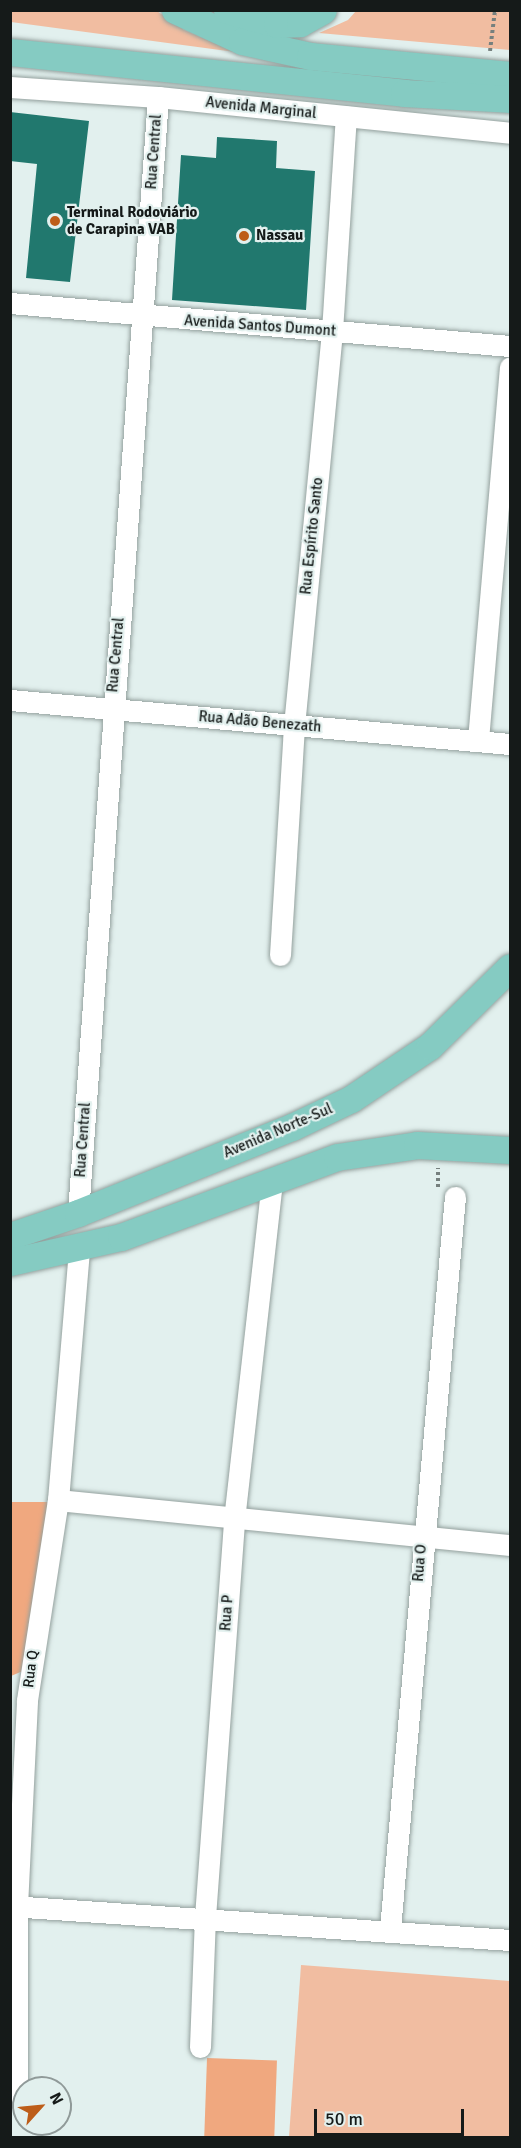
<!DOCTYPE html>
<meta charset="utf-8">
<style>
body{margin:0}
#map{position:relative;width:521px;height:2148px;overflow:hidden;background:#e2f0ee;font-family:Signika,sans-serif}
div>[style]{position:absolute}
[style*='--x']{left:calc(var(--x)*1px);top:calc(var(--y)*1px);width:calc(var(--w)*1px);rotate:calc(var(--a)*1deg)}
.green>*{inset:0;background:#f1bda1}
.forest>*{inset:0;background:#f0a87f;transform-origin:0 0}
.building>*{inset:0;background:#21786e}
.path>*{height:4px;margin-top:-2px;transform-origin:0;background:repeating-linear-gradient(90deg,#76807e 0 3px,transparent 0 6px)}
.roads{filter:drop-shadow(0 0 2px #94a19e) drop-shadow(0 0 2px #94a19e)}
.minor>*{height:21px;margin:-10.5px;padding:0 10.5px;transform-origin:10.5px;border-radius:10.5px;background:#fff}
.major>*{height:27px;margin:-13.5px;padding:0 13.5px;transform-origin:13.5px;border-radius:13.5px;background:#85cbc2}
.dots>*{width:16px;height:16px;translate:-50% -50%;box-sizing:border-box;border:3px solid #e2f0ee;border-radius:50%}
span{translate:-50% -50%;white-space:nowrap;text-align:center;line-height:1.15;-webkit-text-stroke:4.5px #e2f0ee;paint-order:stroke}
.street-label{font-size:15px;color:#151a19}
.poi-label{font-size:15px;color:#151a19;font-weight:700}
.left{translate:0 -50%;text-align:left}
.frame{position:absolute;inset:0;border:12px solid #151a19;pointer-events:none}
.north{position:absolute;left:12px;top:2076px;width:60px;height:60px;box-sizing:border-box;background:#e2f0ee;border:2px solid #909a99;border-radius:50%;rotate:63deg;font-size:16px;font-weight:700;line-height:24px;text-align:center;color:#151a19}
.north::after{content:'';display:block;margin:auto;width:21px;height:27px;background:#bd5d19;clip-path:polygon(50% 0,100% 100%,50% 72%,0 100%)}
.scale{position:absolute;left:314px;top:2109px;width:150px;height:27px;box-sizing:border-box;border:3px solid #151a19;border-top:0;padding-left:8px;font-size:18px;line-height:21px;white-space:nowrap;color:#151a19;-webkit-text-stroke:4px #e2f0ee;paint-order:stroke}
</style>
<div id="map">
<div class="green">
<div style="clip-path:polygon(11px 11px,157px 11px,184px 30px,235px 52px,11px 22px)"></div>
<div style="clip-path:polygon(356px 11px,510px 11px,510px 50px,319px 33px,348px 20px)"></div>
<div style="clip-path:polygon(301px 1965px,510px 1981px,510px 2137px,289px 2137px)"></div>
</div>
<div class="forest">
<div style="clip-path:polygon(11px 1502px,51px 1502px,37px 1665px,11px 1676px)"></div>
<div style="left:207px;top:2058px;width:70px;height:79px;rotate:2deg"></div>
</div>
<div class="building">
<div style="clip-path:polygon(10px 112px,89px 121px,70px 282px,26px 278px,37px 164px,10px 161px)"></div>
<div style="clip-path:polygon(217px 137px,277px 141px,276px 168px,315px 171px,306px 310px,172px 300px,181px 155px,216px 158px)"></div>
</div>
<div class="path">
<div style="--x:490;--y:51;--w:41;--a:-83"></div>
<div style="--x:438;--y:1187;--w:19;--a:-90"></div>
</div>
<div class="roads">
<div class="minor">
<div style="--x:10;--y:87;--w:148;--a:3.9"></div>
<div style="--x:158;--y:97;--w:354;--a:5.8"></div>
<div style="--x:10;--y:303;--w:502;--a:4.92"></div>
<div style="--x:10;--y:700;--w:502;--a:5.03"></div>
<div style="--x:478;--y:740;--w:374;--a:-85.1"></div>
<div style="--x:280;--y:955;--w:229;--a:-86.5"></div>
<div style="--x:294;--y:726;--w:397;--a:-84.5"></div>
<div style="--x:332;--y:331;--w:215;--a:-86.3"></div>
<div style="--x:78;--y:1213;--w:1119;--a:-85.9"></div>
<div style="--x:58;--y:1500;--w:454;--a:5.7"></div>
<div style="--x:10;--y:1906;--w:501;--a:3.89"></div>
<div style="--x:390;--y:1929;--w:735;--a:-84.93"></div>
<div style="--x:200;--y:2047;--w:130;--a:-87.8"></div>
<div style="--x:205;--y:1917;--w:398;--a:-85.8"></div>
<div style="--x:234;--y:1520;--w:343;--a:-83.6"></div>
<div style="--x:17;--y:2092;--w:186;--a:-90"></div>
<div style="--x:17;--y:1906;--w:206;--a:-87.2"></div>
<div style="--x:27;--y:1700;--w:202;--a:-81.2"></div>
<div style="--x:58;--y:1500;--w:252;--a:-85.2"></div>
</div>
<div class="major">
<div style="--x:175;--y:10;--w:74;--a:24.8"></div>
<div style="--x:242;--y:41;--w:70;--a:12.4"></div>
<div style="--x:310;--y:56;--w:201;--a:5.4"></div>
<div style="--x:227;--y:10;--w:52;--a:15.6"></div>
<div style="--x:277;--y:24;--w:23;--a:-2"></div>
<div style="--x:300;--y:23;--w:26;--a:-29"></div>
<div style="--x:10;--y:52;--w:396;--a:5.9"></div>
<div style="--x:404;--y:93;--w:106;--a:3.2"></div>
<div style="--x:10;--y:1236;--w:72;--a:-18.7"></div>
<div style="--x:78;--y:1213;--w:231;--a:-21.9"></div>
<div style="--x:292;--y:1127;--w:65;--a:-25.4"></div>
<div style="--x:351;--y:1099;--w:95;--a:-33.9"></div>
<div style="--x:430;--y:1046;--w:112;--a:-44.6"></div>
<div style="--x:10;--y:1262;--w:114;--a:-12.7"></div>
<div style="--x:121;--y:1237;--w:230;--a:-20.3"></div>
<div style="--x:337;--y:1157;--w:81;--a:-8.5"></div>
<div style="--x:417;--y:1145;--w:93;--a:3.1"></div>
</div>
</div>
<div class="dots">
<div style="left:55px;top:221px;background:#bd5d19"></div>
<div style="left:244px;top:236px;background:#bd5d19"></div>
</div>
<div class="street-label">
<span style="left:261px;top:108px;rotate:6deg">Avenida Marginal</span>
<span style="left:154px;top:152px;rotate:-86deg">Rua Central</span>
<span style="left:260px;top:326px;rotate:4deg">Avenida Santos Dumont</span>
<span style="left:312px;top:536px;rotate:-84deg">Rua Espírito Santo</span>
<span style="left:116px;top:655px;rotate:-85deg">Rua Central</span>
<span style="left:260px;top:722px;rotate:5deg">Rua Adão Benezath</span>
<span style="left:278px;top:1131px;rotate:-23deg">Avenida Norte-Sul</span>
<span style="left:83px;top:1140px;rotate:-86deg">Rua Central</span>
<span style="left:420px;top:1563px;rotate:-85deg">Rua O</span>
<span style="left:227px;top:1613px;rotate:-86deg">Rua P</span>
<span style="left:31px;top:1669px;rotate:-83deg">Rua Q</span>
</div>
<div class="poi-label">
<span class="left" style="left:67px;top:221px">Terminal Rodoviário<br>de Carapina VAB</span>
<span class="left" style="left:256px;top:236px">Nassau</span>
</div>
<div class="frame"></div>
<div class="north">N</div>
<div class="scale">50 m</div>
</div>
